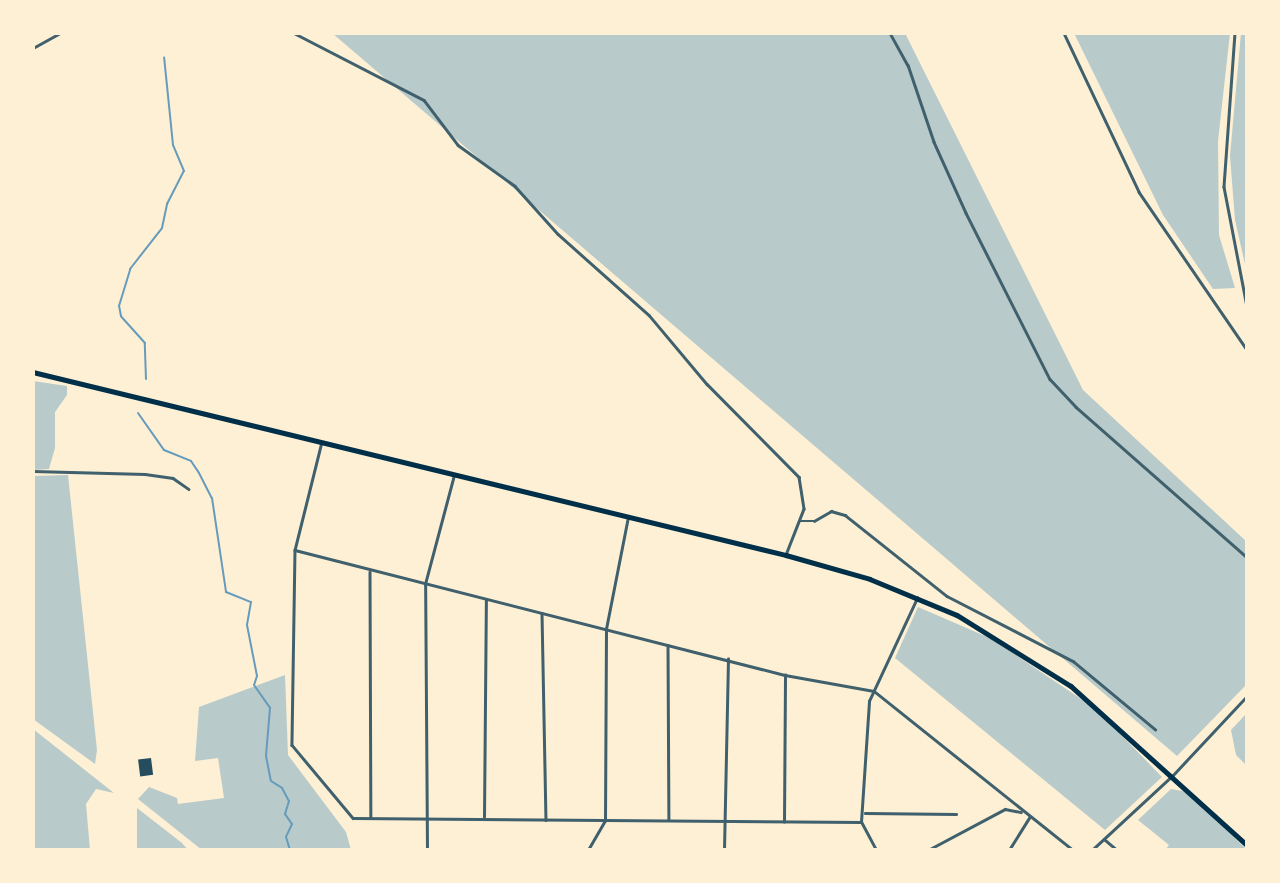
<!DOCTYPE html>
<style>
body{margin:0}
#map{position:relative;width:1280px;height:883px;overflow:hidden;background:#fdf0d5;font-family:Ubuntu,sans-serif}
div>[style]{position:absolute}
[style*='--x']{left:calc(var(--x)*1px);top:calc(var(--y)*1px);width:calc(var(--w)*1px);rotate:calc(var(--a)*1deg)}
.green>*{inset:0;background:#b9caca}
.stream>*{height:2px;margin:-1px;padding:0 1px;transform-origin:1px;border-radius:1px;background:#669bbc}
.building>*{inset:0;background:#264d5e;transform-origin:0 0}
.minor>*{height:2.5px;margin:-1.25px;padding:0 1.25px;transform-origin:1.25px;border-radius:1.25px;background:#3f606c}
.primary>*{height:4.5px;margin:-2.25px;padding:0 2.25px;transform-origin:2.25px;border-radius:2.25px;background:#003049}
span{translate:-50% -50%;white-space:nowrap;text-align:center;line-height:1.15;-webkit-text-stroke:5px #fdf0d5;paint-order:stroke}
.frame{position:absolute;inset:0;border:35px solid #fdf0d5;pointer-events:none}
</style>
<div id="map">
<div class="green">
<div style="clip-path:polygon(332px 33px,905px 33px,1083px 390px,1247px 542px,1247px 684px,1177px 756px)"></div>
<div style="clip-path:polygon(1074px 33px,1230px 33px,1218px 141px,1219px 235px,1235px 288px,1213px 289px,1163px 215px)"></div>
<div style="clip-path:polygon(1241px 33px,1247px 33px,1247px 273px,1235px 220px,1230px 156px)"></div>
<div style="clip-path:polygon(33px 381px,67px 386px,67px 395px,55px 412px,55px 448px,49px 469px,33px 470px)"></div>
<div style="clip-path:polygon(68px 475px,97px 750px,95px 764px,33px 719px,33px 476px)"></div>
<div style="clip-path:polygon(918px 607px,992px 639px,1096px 709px,1162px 777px,1105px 830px,895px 658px)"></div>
<div style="clip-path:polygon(285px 675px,288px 755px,346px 832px,351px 850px,202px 850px,138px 799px,149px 787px,177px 798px,178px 804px,224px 798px,218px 758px,195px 761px,199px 707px)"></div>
<div style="clip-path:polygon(1247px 713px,1247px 766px,1236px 755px,1231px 730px)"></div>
<div style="clip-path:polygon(33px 729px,114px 793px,96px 789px,86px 804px,90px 850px,33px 850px)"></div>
<div style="clip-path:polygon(1171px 789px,1188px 792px,1247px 850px,1165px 850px,1169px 845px,1138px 820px)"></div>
<div style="clip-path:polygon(137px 808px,182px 843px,188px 850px,137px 850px)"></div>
</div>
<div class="stream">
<div style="--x:146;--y:379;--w:36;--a:-92"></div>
<div style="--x:145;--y:343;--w:36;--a:-132"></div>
<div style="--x:121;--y:316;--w:10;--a:-101"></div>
<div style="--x:119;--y:306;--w:39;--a:-73"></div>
<div style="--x:130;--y:269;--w:52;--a:-52"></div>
<div style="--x:162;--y:228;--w:25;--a:-78"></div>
<div style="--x:167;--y:204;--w:37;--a:-63"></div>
<div style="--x:184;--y:171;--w:28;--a:-113"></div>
<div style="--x:173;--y:145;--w:88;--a:-95.8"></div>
<div style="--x:138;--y:413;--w:45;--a:54.9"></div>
<div style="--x:164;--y:450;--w:29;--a:22"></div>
<div style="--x:191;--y:461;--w:14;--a:56"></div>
<div style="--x:199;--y:473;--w:28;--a:63"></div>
<div style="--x:212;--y:498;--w:95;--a:81.5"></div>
<div style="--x:226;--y:592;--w:27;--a:22"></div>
<div style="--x:251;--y:602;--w:23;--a:100"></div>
<div style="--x:247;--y:625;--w:52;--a:78.9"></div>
<div style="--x:257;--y:676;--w:9;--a:108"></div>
<div style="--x:254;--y:685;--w:28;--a:55"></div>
<div style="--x:270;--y:708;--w:48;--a:94.8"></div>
<div style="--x:266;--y:756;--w:25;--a:79"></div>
<div style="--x:271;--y:781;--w:13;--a:32"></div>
<div style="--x:282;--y:788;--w:15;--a:62"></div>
<div style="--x:289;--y:801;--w:14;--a:107"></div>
<div style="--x:285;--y:814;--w:12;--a:55"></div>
<div style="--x:292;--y:824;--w:14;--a:115"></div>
<div style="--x:286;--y:837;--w:14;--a:73"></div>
</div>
<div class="building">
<div style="left:151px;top:758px;width:17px;height:13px;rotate:83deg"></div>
</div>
<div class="minor">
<div style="--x:294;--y:33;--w:146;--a:27.3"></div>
<div style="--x:424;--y:100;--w:56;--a:52.9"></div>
<div style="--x:458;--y:145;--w:70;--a:35.7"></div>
<div style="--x:515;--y:186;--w:64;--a:48.1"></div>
<div style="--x:558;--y:234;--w:122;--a:41.7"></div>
<div style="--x:649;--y:315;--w:90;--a:50"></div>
<div style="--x:707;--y:384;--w:131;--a:45.3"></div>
<div style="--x:799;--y:477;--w:32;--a:81"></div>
<div style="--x:804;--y:509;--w:49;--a:111.4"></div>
<div style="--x:890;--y:33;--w:37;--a:61"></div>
<div style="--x:908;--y:65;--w:81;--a:71.3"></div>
<div style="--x:934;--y:142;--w:78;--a:65.7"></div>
<div style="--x:966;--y:213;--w:186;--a:63.2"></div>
<div style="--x:1050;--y:379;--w:38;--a:47"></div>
<div style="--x:1076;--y:407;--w:227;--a:41.3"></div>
<div style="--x:1064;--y:33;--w:176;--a:64.7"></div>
<div style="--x:1139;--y:192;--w:191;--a:55.6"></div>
<div style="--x:1235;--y:33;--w:154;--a:94.1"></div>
<div style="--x:1224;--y:187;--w:121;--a:79.1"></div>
<div style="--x:33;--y:48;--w:31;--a:-29"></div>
<div style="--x:322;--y:442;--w:111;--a:104"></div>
<div style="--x:295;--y:550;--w:195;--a:90.9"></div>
<div style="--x:292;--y:745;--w:95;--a:50.1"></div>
<div style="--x:353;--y:818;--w:508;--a:0.45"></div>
<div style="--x:33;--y:471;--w:112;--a:1.5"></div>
<div style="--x:145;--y:474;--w:28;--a:8"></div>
<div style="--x:173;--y:478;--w:19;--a:35"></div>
<div style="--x:800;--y:521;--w:14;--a:0"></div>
<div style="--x:814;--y:521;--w:20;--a:-30"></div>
<div style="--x:831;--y:511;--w:15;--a:16"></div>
<div style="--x:845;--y:515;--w:130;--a:38.5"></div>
<div style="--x:947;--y:596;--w:142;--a:27.3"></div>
<div style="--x:1073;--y:661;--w:107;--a:39.7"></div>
<div style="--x:295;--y:550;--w:506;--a:14.31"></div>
<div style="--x:785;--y:675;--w:90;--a:10.2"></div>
<div style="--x:874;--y:691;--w:255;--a:38.6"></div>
<div style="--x:370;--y:572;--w:245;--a:89.8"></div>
<div style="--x:542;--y:613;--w:207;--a:88.9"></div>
<div style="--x:668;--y:645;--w:174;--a:89.7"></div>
<div style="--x:865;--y:813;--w:91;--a:0.6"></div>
<div style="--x:484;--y:817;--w:217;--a:-89.5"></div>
<div style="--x:784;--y:822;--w:147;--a:-89.6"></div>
<div style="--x:1104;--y:839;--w:17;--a:40"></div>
<div style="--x:427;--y:850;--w:266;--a:-90.4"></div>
<div style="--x:425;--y:584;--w:113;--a:-75.1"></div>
<div style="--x:588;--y:850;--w:34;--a:-60"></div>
<div style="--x:605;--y:821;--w:192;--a:-89.7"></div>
<div style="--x:606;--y:629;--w:114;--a:-78.9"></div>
<div style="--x:724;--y:850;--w:191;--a:-88.8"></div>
<div style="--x:876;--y:850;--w:32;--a:-118"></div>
<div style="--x:861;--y:822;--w:121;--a:-86.2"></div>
<div style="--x:869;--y:701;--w:114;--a:-65"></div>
<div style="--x:928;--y:850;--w:87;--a:-28"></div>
<div style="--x:1005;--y:809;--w:16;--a:11"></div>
<div style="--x:1009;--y:850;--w:39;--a:-58"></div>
<div style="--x:1092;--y:850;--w:110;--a:-42.8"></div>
<div style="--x:1173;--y:775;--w:108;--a:-46.9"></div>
</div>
<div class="primary">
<div style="--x:33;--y:372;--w:775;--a:13.66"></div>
<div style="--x:786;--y:555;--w:87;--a:15.9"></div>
<div style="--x:870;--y:579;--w:94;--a:22.5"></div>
<div style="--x:957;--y:615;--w:134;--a:31.9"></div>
<div style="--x:1071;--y:686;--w:237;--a:42.1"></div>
</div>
<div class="frame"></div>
</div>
